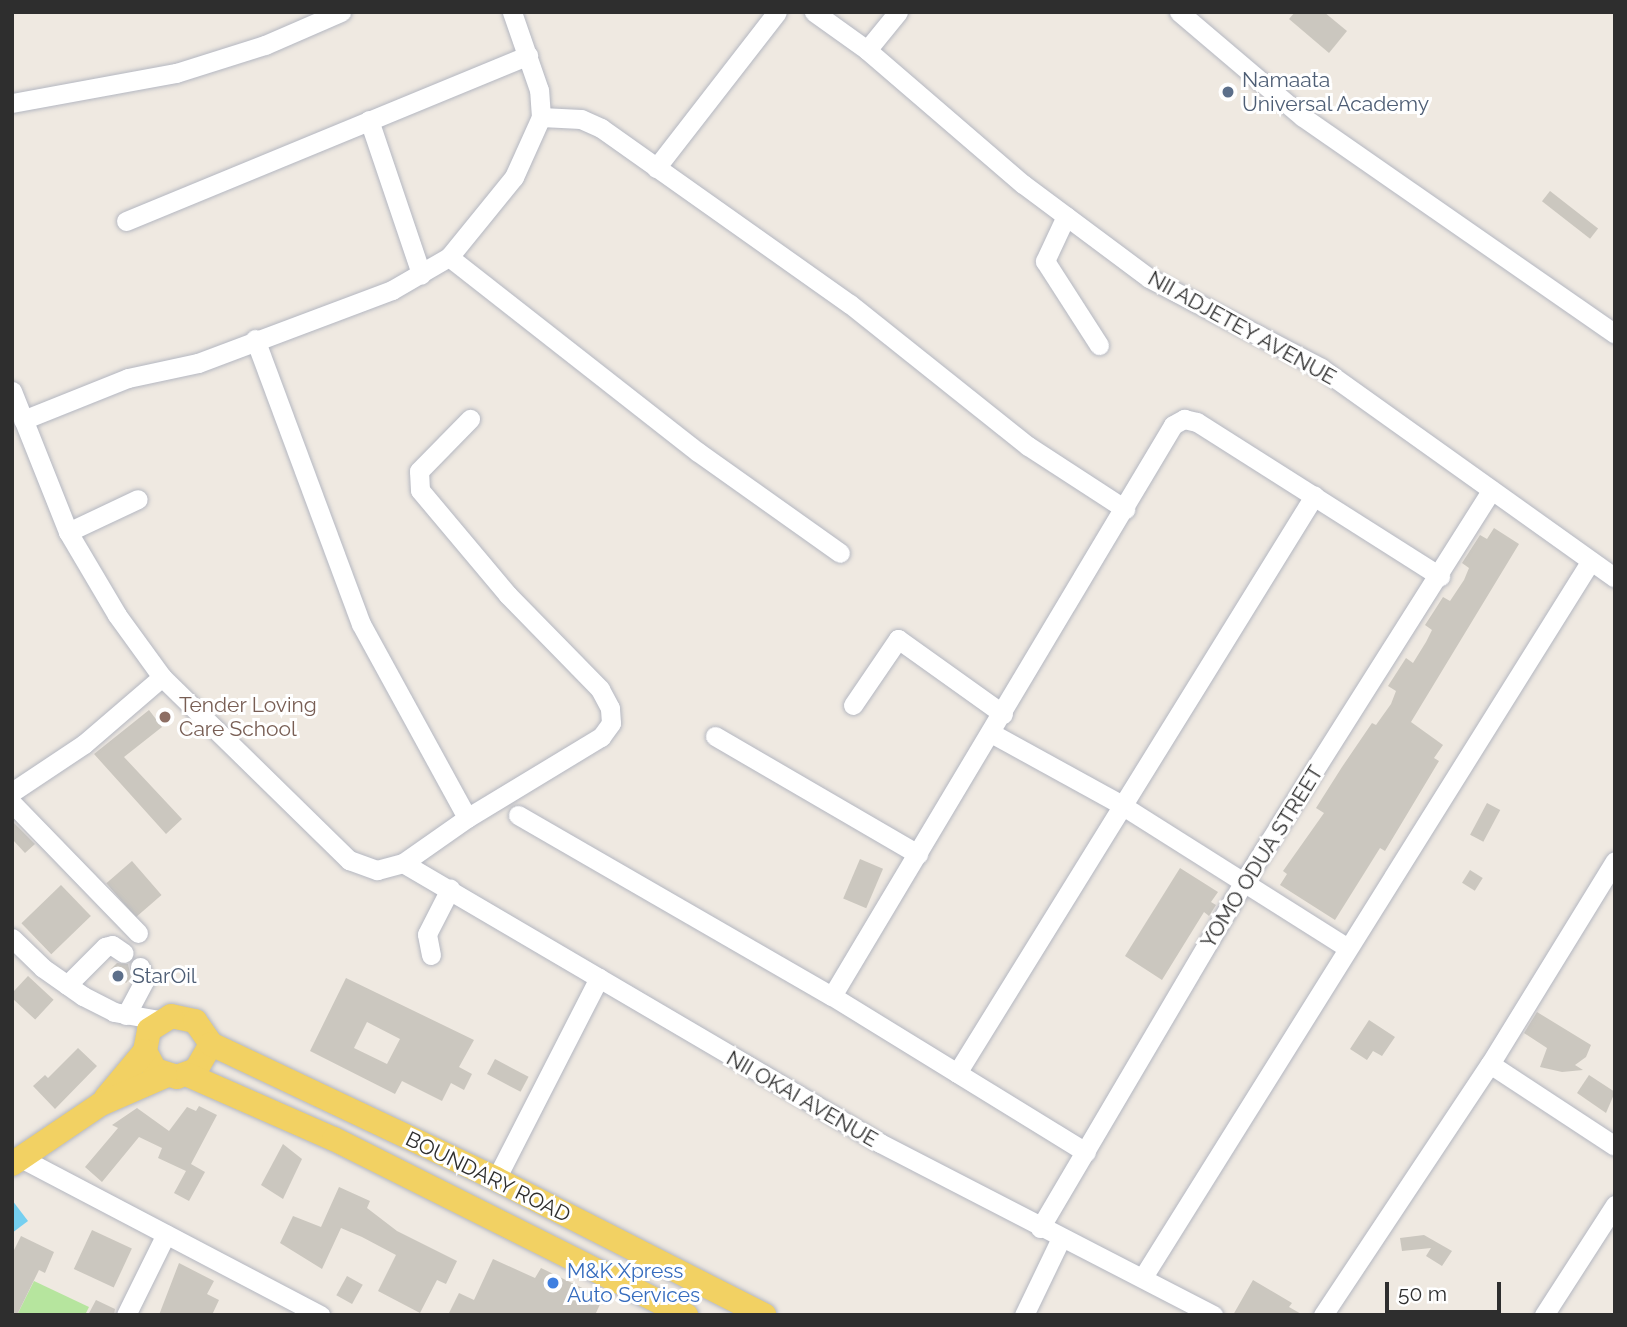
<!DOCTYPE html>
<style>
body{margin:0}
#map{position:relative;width:1627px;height:1327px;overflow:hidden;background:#efe9e1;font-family:Raleway,sans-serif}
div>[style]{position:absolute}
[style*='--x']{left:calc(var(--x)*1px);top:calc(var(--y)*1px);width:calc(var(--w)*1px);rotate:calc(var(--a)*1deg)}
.green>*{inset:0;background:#b6e59e}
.water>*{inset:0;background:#75cff0}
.building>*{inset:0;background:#cbc7bf;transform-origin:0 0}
.roads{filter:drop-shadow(0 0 2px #b4b7c1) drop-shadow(0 0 2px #b4b7c1)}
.minor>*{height:19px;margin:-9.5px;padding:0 9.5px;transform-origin:9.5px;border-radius:9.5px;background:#fff}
.major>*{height:24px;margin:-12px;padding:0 12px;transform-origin:12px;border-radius:12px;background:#f2d163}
.dots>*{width:19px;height:19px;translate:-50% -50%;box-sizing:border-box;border:4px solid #fff;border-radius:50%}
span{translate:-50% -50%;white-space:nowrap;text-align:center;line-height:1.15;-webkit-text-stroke:6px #fff;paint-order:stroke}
.service-label{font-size:21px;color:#4e5e75}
.left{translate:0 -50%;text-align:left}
.street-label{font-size:21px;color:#2e2e2e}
.education-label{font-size:21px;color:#785e54}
.shop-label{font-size:21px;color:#366cbe}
.frame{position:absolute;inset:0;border:14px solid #2e2e2e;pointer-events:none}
.scale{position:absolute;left:1385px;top:1282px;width:116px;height:32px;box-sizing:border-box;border:4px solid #2e2e2e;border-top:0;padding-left:9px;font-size:21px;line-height:24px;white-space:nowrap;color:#2e2e2e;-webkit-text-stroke:5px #fff;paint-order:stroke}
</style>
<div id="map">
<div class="green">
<div style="clip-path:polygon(34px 1281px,89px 1307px,85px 1315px,17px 1315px)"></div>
</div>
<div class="water">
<div style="clip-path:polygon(12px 1200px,28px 1221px,12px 1233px)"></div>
</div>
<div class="building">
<div style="clip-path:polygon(1295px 12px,1324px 12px,1347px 31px,1329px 53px,1289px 19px)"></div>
<div style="left:1550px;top:191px;width:61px;height:13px;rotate:38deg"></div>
<div style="clip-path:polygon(1494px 528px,1519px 544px,1411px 722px,1443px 745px,1434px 758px,1439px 761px,1385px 851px,1380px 848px,1335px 920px,1280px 885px,1287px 874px,1283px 871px,1324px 813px,1316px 808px,1342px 767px,1372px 723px,1376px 725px,1391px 704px,1396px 691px,1388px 686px,1406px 658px,1413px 663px,1426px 642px,1432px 630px,1425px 625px,1436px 608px,1443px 597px,1450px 601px,1464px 580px,1469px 568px,1462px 563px,1480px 535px,1487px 539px)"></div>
<div style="clip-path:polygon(149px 710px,162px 727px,124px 757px,182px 819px,166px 834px,94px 754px)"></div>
<div style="left:1487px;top:803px;width:15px;height:36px;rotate:28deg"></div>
<div style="clip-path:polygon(12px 821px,35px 844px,25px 853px,12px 839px)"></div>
<div style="left:860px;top:859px;width:25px;height:43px;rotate:23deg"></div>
<div style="left:132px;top:861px;width:45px;height:34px;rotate:49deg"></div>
<div style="clip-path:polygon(1180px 868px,1218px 892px,1211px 902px,1216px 905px,1209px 916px,1204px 912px,1162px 980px,1125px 956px)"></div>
<div style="left:1470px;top:870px;width:15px;height:15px;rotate:32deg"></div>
<div style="left:61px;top:885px;width:43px;height:55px;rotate:46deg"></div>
<div style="clip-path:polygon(117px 963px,128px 964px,131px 978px,126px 983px,111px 969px)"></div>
<div style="left:28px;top:976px;width:35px;height:27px;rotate:43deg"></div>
<div style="clip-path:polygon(evenodd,346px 978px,474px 1040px,459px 1067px,472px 1074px,464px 1090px,451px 1083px,442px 1101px,402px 1081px,395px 1094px,310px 1051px,346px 978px,367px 1022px,400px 1039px,387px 1064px,354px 1048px,367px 1022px)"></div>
<div style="clip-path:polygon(1537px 1012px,1591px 1045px,1586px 1057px,1575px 1065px,1583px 1070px,1562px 1072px,1540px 1067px,1547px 1048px,1524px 1033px)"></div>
<div style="clip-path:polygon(1369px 1020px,1395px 1037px,1382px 1056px,1373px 1051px,1367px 1060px,1350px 1049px)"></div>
<div style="clip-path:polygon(78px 1048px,97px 1066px,55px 1109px,33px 1086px,45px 1075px,48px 1078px)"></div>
<div style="left:495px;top:1059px;width:38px;height:17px;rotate:28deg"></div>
<div style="clip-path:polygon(1589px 1075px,1615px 1092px,1606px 1113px,1577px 1093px)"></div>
<div style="clip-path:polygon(199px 1106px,217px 1115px,191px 1164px,205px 1172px,189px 1201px,174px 1193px,186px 1171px,158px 1158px,162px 1148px,139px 1137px,102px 1182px,85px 1167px,118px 1128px,112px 1125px,137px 1108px,169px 1131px,187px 1107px,196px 1111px)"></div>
<div style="clip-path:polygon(283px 1144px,302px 1159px,283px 1199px,261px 1185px)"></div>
<div style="clip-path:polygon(339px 1187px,370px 1201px,367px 1208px,397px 1231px,457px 1261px,446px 1284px,437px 1280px,420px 1313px,378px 1291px,396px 1255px,362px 1237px,341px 1228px,322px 1269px,280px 1243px,293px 1216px,321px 1227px)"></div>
<div style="left:92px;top:1230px;width:44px;height:43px;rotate:25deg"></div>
<div style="clip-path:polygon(1424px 1235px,1452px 1251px,1442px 1266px,1426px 1256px,1431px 1248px,1402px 1251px,1400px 1238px)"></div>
<div style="clip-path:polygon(21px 1236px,54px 1252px,45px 1273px,39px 1270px,17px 1315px,12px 1315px,12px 1254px)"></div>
<div style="clip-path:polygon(493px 1259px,535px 1278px,541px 1268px,603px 1298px,595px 1315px,448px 1315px,459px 1293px,474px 1300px)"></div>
<div style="clip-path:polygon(179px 1263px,214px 1281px,207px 1294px,219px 1300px,212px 1315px,159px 1315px)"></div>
<div style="left:347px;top:1276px;width:18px;height:22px;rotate:29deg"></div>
<div style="clip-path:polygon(1253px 1280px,1292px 1303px,1289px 1307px,1303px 1315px,1233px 1315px)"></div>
<div style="clip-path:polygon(96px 1300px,115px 1309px,114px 1315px,88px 1315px)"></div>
</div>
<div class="roads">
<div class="minor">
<div style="--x:814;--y:12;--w:65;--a:35.6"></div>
<div style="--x:867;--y:50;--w:206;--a:40.7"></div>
<div style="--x:1023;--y:184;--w:157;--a:36.7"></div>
<div style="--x:1149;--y:278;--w:194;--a:27.6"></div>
<div style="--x:1321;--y:368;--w:361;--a:35.5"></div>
<div style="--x:1179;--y:12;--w:162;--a:40.3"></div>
<div style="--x:1303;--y:117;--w:380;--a:34.8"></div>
<div style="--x:867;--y:50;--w:49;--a:-50.8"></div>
<div style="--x:12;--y:103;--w:167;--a:-10.4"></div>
<div style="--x:176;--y:73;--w:93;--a:-17.5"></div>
<div style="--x:265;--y:45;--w:83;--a:-23.5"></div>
<div style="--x:541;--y:117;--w:40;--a:2.9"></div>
<div style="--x:581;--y:119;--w:22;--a:24"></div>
<div style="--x:601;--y:128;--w:305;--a:35.3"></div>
<div style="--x:850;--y:304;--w:228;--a:38.6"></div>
<div style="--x:1028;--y:446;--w:116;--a:33"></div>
<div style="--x:369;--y:120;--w:163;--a:71.3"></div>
<div style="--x:656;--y:168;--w:197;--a:-52.2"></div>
<div style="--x:1066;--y:216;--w:50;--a:115"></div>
<div style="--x:1045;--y:261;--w:100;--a:57.3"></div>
<div style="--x:126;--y:221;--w:435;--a:-22.4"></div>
<div style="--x:449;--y:257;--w:316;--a:38.1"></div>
<div style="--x:698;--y:452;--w:174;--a:35.4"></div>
<div style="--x:255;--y:339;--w:304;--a:69.6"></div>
<div style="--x:361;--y:624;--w:221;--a:61.3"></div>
<div style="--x:12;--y:391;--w:152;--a:68.3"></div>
<div style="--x:68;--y:532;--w:96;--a:59.4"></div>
<div style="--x:117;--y:615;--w:77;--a:54"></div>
<div style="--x:162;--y:677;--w:262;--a:44.4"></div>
<div style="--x:349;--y:860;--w:30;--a:20"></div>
<div style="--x:377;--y:870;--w:27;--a:-15"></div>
<div style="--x:403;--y:863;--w:78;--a:-35.1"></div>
<div style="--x:467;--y:818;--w:157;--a:-31.2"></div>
<div style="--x:601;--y:737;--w:17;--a:-54"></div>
<div style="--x:611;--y:723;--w:15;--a:-94"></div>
<div style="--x:610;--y:708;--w:21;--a:-118"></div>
<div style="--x:600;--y:689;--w:132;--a:-134.4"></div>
<div style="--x:508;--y:595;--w:137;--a:-130"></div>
<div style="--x:420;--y:490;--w:19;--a:-93"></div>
<div style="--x:419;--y:471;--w:73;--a:-45.6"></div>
<div style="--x:23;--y:420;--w:113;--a:-21.8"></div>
<div style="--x:128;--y:378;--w:72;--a:-12.1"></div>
<div style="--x:198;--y:363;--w:207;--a:-20.6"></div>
<div style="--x:392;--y:290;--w:66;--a:-30.1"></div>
<div style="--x:449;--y:257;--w:103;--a:-50.9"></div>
<div style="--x:514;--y:177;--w:66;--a:-65.8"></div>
<div style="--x:541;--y:117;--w:27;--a:-94"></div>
<div style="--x:539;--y:90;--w:83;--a:-109.1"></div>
<div style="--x:68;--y:532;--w:77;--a:-25.2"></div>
<div style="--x:853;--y:705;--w:80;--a:-55.7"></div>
<div style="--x:898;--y:639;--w:129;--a:35.5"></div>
<div style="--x:991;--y:733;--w:147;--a:28.8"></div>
<div style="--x:1120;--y:804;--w:267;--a:32.3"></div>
<div style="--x:715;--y:736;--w:235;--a:30.2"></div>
<div style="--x:12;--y:792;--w:87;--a:-33.7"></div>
<div style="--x:84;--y:744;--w:103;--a:-40.7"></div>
<div style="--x:12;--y:803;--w:181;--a:45.9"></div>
<div style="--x:518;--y:815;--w:362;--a:30"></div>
<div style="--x:832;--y:996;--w:298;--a:31.6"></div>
<div style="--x:403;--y:863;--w:553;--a:30.41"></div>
<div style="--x:880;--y:1143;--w:375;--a:27.3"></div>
<div style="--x:12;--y:938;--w:43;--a:44.1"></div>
<div style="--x:43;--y:968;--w:49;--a:35"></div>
<div style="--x:83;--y:996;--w:35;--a:27"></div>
<div style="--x:114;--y:1012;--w:46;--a:10.1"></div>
<div style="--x:431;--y:955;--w:21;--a:-101"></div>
<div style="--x:427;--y:934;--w:51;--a:-62.9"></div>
<div style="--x:67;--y:985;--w:54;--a:-45"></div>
<div style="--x:105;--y:947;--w:7;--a:-16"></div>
<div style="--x:112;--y:945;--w:14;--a:34"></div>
<div style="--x:832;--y:996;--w:665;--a:-59.15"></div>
<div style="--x:1173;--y:425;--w:13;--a:-29"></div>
<div style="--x:1184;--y:419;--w:13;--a:13"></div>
<div style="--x:1197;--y:422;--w:288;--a:32.4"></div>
<div style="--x:126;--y:1015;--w:40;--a:-62"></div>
<div style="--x:145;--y:980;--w:14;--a:-111"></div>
<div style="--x:1490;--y:1064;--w:149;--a:33.3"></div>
<div style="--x:957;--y:1073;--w:679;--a:-58.25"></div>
<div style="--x:21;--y:1158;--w:338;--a:27.7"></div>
<div style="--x:496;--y:1179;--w:226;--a:-62.9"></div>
<div style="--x:1040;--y:1228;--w:400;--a:-59.5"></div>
<div style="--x:1243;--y:883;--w:465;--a:-57.7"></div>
<div style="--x:1143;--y:1277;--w:843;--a:-57.99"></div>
<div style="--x:126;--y:1315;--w:90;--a:-63.7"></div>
<div style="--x:1024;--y:1315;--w:85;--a:-64.3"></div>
<div style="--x:1323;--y:1315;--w:301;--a:-56.4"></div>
<div style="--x:1490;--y:1064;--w:238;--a:-58.4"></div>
<div style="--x:1544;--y:1315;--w:131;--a:-57.2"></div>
</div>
<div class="major">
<div style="--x:171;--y:1016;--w:25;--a:12"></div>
<div style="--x:195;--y:1021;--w:28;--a:55"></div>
<div style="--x:211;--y:1044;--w:30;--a:120"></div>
<div style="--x:196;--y:1070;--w:20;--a:160"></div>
<div style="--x:177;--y:1077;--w:23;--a:-162"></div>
<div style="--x:155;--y:1070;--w:21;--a:-118"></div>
<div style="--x:145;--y:1051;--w:21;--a:-79"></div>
<div style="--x:149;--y:1030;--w:26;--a:-32"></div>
<div style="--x:211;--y:1044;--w:315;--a:25.3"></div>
<div style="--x:496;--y:1179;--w:301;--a:26.9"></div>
<div style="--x:188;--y:1075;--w:159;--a:23.7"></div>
<div style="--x:334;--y:1139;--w:394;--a:26.6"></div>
<div style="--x:106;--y:1098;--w:61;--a:-50.3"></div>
<div style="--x:12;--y:1164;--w:107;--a:-34"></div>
<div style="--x:101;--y:1104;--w:70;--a:-23.6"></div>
</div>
</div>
<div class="dots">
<div style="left:1228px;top:92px;background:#5c6f8a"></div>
<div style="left:165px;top:717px;background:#8d6e63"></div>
<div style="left:118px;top:976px;background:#5c6f8a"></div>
<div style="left:553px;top:1283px;background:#3f7fe0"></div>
</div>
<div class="service-label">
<span class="left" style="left:1242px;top:92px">Namaata<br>Universal Academy</span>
<span class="left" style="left:132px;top:976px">StarOil</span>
</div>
<div class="street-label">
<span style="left:1242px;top:328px;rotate:29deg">NII ADJETEY AVENUE</span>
<span style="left:1262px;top:857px;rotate:-58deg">YOMO ODUA STREET</span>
<span style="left:802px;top:1099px;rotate:30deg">NII OKAI AVENUE</span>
<span style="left:488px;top:1177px;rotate:26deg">BOUNDARY ROAD</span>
</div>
<div class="education-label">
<span class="left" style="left:179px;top:717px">Tender Loving<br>Care School</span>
</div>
<div class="shop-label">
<span class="left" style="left:567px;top:1283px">M&amp;K Xpress<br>Auto Services</span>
</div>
<div class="frame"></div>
<div class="scale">50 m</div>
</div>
